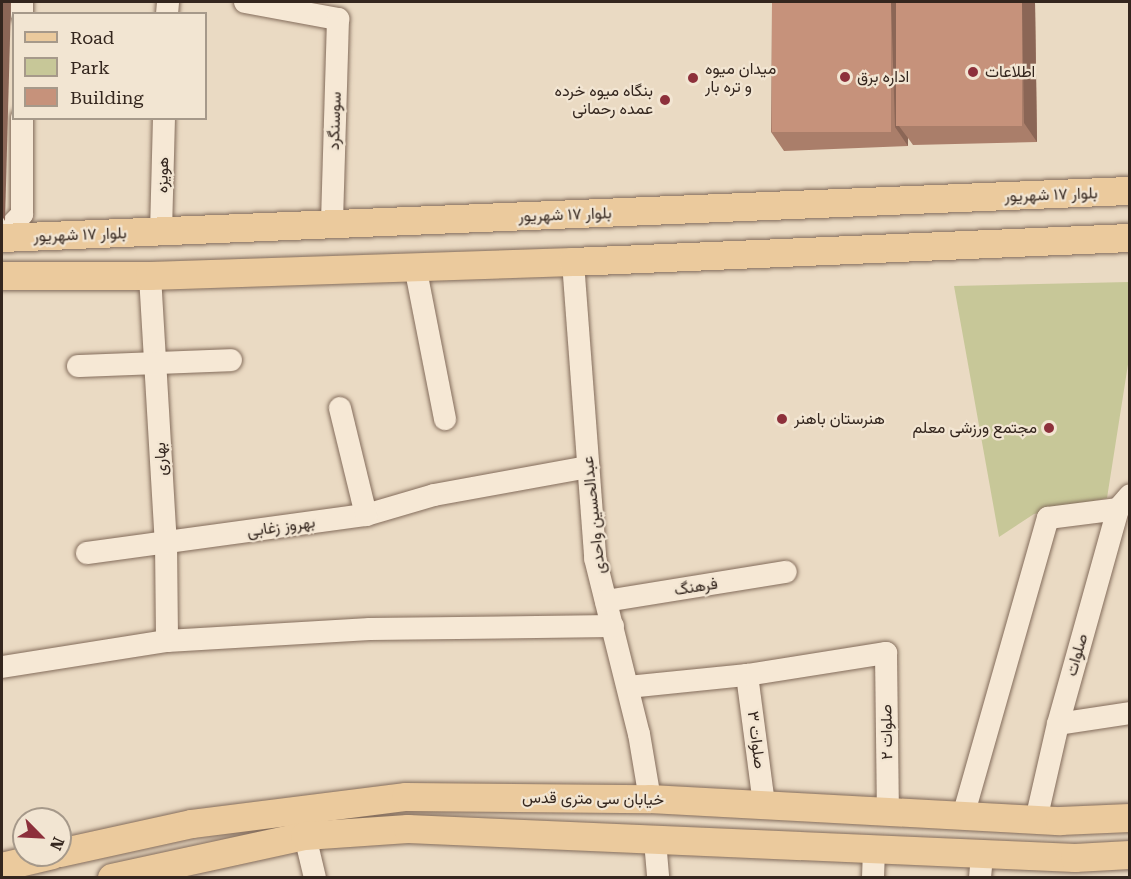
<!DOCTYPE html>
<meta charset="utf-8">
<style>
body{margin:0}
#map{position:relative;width:1131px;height:879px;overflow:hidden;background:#eadac3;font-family:"Roboto Serif",Vazirmatn,serif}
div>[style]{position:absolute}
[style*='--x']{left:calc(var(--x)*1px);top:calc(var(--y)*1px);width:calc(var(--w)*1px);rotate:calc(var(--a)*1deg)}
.green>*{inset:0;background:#c7c798}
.roads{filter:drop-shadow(0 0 2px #836c5b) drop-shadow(0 0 2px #836c5b)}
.minor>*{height:22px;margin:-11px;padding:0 11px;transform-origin:11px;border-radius:11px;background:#f6e8d5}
.major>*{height:28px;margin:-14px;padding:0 14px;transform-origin:14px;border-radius:14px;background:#ebca9d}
.wall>*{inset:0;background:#aa7e6a}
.shaded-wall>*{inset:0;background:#8b6656}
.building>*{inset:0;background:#c6927b;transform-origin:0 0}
.dots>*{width:16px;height:16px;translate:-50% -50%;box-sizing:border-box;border:3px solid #f2e5d2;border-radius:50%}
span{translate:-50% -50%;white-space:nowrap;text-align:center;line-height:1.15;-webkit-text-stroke:4.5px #f2e5d2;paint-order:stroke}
.poi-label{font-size:16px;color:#34261e}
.left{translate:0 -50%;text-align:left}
.right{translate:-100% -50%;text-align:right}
.street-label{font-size:16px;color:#34261e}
.frame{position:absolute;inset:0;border:3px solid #34261e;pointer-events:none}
.legend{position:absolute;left:12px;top:12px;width:195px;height:108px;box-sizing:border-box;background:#f2e5d2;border:2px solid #a6998a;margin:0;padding:8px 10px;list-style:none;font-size:18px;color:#34261e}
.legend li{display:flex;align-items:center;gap:12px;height:30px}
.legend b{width:30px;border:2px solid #a6998a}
.north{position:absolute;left:12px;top:807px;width:60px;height:60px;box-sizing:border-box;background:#f2e5d2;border:2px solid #a6998a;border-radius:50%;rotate:114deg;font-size:16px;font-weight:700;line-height:24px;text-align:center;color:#34261e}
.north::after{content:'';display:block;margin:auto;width:21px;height:27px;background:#8d303b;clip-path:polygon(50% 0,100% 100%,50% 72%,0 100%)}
</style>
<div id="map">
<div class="green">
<div style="clip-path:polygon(1129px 282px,1129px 358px,1107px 498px,1034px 514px,999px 537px,954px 286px)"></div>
</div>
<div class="roads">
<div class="minor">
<div style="--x:245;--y:2;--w:95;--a:10.4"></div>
<div style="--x:338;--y:19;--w:205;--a:91.7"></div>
<div style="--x:22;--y:14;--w:12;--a:-90"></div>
<div style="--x:167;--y:14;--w:12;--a:-85"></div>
<div style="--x:161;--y:232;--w:114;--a:-88.5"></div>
<div style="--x:2;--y:235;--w:29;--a:-46"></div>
<div style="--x:22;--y:214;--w:96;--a:-90"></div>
<div style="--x:573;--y:262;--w:297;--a:85.7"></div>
<div style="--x:595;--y:558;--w:181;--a:76"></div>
<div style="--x:639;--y:734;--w:66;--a:80.4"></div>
<div style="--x:415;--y:266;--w:156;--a:78.9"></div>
<div style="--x:150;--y:276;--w:266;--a:86.6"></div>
<div style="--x:166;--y:542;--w:99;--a:89.4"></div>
<div style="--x:78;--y:366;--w:153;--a:-2.2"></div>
<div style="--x:366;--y:515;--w:71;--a:-16.4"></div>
<div style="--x:434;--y:495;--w:157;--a:-10.3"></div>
<div style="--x:87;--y:553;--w:282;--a:-7.8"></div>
<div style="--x:366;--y:515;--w:110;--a:-103.7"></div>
<div style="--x:606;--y:601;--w:182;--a:-9.2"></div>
<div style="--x:2;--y:667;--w:167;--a:-9"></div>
<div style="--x:167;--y:641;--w:203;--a:-3.4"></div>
<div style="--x:370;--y:629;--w:243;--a:-0.7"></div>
<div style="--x:747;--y:675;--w:131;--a:82.5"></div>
<div style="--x:628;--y:687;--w:120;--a:-5.8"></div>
<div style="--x:747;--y:675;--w:141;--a:-9"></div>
<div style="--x:886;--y:653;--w:158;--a:89.3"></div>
<div style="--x:1058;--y:724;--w:73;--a:-8.7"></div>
<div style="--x:963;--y:816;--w:310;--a:-74.1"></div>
<div style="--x:1048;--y:518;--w:71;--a:-7.3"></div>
<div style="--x:1036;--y:820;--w:98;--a:-77.1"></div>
<div style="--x:1058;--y:724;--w:223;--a:-74.4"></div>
<div style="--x:1118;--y:509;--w:18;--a:-49"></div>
<div style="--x:305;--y:836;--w:43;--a:76.6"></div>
<div style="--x:655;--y:841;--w:37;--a:85"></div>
<div style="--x:873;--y:878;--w:31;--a:-88"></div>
<div style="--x:980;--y:878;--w:24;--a:-85"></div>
</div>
<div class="major">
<div style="--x:2;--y:238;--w:1129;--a:-2.39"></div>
<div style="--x:2;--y:276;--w:148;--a:0"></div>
<div style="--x:150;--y:276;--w:423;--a:-1.9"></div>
<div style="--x:573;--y:262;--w:558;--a:-2.47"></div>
<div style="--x:60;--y:853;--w:135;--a:-12.4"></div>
<div style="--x:192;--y:824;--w:216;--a:-7.2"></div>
<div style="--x:406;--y:797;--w:244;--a:0.5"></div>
<div style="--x:650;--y:799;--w:411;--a:3.1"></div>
<div style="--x:1060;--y:821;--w:70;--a:-2.5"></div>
<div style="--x:2;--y:867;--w:52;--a:-13.2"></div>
<div style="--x:112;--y:878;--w:198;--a:-12.3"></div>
<div style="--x:305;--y:836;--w:103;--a:-3.9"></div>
<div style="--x:408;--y:829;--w:668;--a:2.49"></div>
<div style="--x:1075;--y:858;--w:55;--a:-3.1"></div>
</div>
</div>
<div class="wall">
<div style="clip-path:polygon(772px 2px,1035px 2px,1037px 142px,913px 145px,908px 138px,908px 146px,784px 151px,771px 132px)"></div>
</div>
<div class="shaded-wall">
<div style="clip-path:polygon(2px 2px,11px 2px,5px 221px,2px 216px)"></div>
<div style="clip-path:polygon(891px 2px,900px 2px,899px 126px,908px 138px,908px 146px,895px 127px)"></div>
<div style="clip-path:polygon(1022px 2px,1035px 2px,1037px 142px,1024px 123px)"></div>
</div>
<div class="building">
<div style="left:772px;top:2px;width:119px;height:130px"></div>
<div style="left:896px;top:2px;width:126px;height:124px"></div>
</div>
<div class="dots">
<div style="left:973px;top:72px;background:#8d303b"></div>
<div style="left:845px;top:77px;background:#8d303b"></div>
<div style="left:693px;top:78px;background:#8d303b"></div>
<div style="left:665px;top:100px;background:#8d303b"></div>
<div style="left:782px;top:419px;background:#8d303b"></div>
<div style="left:1049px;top:428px;background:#8d303b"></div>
</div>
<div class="poi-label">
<span class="left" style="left:705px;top:78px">میدان میوه<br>و تره بار</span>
<span class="left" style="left:985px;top:72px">اطلاعات</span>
<span class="left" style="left:857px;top:77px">اداره برق</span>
<span class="right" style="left:653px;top:100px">بنگاه میوه خرده<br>عمده رحمانی</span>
<span class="left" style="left:794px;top:419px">هنرستان باهنر</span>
<span class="right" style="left:1037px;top:428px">مجتمع ورزشی معلم</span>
</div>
<div class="street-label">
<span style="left:335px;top:121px;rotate:-88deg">سوسنگرد</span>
<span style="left:163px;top:175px;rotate:-88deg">هویزه</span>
<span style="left:1051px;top:195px;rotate:-2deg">بلوار ١٧ شهریور</span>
<span style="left:565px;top:215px;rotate:-2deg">بلوار ١٧ شهریور</span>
<span style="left:80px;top:235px;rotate:-2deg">بلوار ١٧ شهریور</span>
<span style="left:161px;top:459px;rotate:-93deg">بهاری</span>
<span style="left:594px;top:515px;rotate:-96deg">عبدالحسین واحدی</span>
<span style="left:281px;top:527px;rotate:-8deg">بهروز زغابی</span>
<span style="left:696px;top:587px;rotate:-9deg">فرهنگ</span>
<span style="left:1077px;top:655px;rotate:-74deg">صلوات</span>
<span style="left:887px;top:732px;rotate:-91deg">صلوات ۲</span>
<span style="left:756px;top:740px;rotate:83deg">صلوات ۳</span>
<span style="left:593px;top:799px;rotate:1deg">خیابان سی متری قدس</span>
</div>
<div class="frame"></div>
<ul class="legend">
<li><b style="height:8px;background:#ebca9d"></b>Road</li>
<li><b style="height:16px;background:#c7c798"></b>Park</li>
<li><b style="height:16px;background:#c6927b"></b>Building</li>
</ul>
<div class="north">N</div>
</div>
